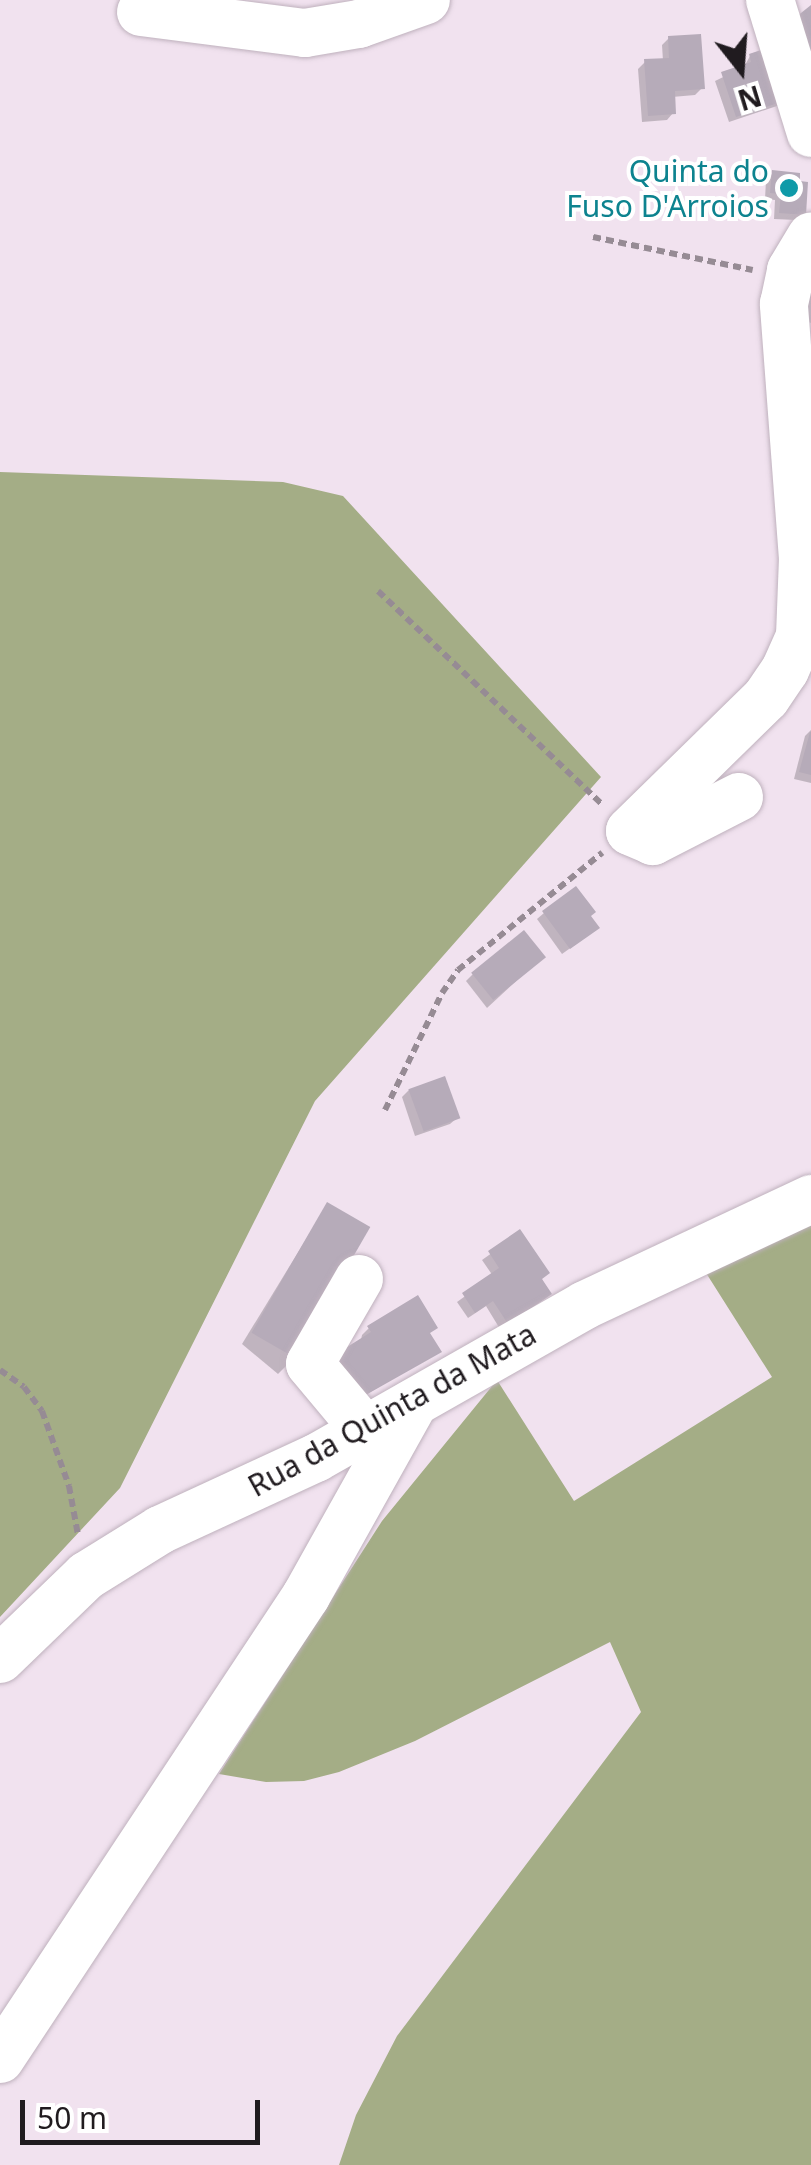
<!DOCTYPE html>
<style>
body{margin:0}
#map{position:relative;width:811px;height:2165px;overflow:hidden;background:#f1e2ef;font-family:"Noto Sans",sans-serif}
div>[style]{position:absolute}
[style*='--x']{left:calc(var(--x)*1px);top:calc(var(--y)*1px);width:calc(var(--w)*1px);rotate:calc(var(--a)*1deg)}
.forest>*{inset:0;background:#a4ad86}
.shadow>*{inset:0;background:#0003}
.building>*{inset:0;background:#b6abb9;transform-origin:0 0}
.path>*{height:6px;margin-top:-3px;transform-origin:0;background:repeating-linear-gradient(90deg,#968b94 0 8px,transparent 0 13px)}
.roads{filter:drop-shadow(0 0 2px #bfb1bd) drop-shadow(0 0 2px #bfb1bd)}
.minor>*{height:48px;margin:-24px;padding:0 24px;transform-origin:24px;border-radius:24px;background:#fff}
.dots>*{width:28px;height:28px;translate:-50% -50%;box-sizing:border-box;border:5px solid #fff;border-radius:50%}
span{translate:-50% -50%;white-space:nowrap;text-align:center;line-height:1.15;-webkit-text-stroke:8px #fff;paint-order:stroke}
.culture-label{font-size:30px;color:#0d838f}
.right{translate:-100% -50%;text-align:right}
.street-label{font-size:30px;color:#201b1f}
.north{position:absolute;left:691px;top:20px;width:100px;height:100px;-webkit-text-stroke:8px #fff;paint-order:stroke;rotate:163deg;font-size:28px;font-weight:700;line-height:40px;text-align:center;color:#201b1f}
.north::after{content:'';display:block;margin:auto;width:35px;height:45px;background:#201b1f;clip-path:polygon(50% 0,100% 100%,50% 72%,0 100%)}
.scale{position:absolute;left:20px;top:2100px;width:240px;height:45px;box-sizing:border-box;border:5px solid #201b1f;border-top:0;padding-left:12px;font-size:30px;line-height:35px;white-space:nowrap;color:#201b1f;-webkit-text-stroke:8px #fff;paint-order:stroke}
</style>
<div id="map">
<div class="forest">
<div style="clip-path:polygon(0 472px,283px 482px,343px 496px,601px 777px,315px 1101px,120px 1488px,0 1617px)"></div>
<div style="clip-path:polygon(811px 1214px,811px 2165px,339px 2165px,356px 2115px,397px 2036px,641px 1712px,610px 1642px,415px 1741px,339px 1772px,304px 1781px,266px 1782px,219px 1774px,382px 1521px,497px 1380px,574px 1501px,772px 1377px,701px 1265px)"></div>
</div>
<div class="shadow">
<div style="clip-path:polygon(669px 38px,702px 88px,695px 95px,672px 97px,673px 113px,667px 120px,642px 122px,638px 69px,645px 62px,663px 61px,662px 45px)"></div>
<div style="clip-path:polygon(750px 56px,786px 103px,729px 122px,715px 81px,744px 67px)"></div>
<div style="clip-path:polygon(773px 173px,803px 214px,796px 220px,774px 219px,775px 200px,765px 199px,766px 180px)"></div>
<div style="clip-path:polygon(811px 250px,811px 323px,790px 314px)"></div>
<div style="clip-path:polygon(811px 730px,811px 783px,794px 779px,805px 736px)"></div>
<div style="clip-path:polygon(544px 913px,588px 916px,590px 934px,562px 954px,537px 919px)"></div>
<div style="clip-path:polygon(542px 957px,487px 1008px,466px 981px,473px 974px)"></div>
<div style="clip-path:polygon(409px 1090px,457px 1118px,450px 1124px,415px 1136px,402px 1097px)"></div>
<div style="clip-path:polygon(327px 1205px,288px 1364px,278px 1374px,242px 1344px)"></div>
<div style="clip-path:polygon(520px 1233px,549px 1294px,500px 1329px,486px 1306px,468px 1318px,457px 1302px,493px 1276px,482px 1260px)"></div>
<div style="clip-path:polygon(369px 1328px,428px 1335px,439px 1351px,347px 1406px,362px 1335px)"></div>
</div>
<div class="building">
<div style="clip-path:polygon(811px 5px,811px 91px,796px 17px)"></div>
<div style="clip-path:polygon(701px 34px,705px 89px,675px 91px,676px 114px,648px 116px,644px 59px,669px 58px,668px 36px)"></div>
<div style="clip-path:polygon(779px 44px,796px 97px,736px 117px,721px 72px,751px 62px,749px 54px)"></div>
<div style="clip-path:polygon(772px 170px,800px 173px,800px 181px,808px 182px,806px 215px,779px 213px,781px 194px,770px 193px)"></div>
<div style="clip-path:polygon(810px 732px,811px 732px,811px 775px,799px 772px)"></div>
<div style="clip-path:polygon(576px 886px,596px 912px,591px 916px,600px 928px,570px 949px,542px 911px)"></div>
<div style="left:524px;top:930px;width:35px;height:68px;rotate:51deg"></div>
<div style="left:445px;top:1076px;width:45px;height:39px;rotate:70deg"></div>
<div style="left:327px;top:1202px;width:50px;height:151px;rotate:30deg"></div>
<div style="clip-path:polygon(520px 1229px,550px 1273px,542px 1279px,552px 1294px,508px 1324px,493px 1301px,475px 1313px,462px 1293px,499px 1268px,488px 1251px)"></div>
<div style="clip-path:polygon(418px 1295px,438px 1328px,430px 1333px,442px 1352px,355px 1401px,328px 1359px,371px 1332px,367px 1326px)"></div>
</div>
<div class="path">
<div style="--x:593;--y:237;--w:163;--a:11.7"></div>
<div style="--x:378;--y:591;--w:312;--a:43.6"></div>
<div style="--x:385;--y:1110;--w:130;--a:-64"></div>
<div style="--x:442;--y:993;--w:28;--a:-55"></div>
<div style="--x:458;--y:970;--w:186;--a:-39.1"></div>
<div style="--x:0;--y:1370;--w:29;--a:35"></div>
<div style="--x:24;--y:1387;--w:30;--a:53"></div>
<div style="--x:42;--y:1411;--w:80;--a:70.2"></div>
<div style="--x:69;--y:1486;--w:50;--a:79.6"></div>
</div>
<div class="roads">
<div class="minor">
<div style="--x:770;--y:0;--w:139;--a:72.9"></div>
<div style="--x:141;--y:12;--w:165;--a:7.3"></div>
<div style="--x:305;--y:33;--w:55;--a:-9.5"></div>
<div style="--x:359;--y:24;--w:71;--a:-19.7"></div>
<div style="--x:739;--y:797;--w:97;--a:152.9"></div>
<div style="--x:653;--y:841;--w:25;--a:-157"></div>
<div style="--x:630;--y:831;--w:190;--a:-44.4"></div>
<div style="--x:766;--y:698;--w:34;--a:-56"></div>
<div style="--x:785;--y:670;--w:37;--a:-66"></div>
<div style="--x:800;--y:636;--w:77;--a:-87.8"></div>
<div style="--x:803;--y:559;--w:256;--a:-94.3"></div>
<div style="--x:784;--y:304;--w:35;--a:-78"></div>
<div style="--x:791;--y:270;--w:39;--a:-59"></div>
<div style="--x:359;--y:1279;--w:98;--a:120"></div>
<div style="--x:310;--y:1364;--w:87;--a:50.1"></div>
<div style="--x:0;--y:1659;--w:120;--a:-44"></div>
<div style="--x:86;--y:1576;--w:87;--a:-31.9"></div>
<div style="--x:160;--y:1530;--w:172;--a:-24.8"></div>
<div style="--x:316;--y:1458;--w:309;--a:-29.6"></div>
<div style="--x:585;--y:1305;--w:250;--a:-25.1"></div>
<div style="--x:0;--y:2059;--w:555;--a:-56.54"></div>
<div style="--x:306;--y:1596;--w:221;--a:-60.8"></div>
</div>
</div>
<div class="dots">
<div style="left:789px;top:188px;background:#0f9aa8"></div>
</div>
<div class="culture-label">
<span class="right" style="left:769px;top:188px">Quinta do<br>Fuso D'Arroios</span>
</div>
<div class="street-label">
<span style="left:392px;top:1410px;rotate:-29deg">Rua da Quinta da Mata</span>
</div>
<div class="north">N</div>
<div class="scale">50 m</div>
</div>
